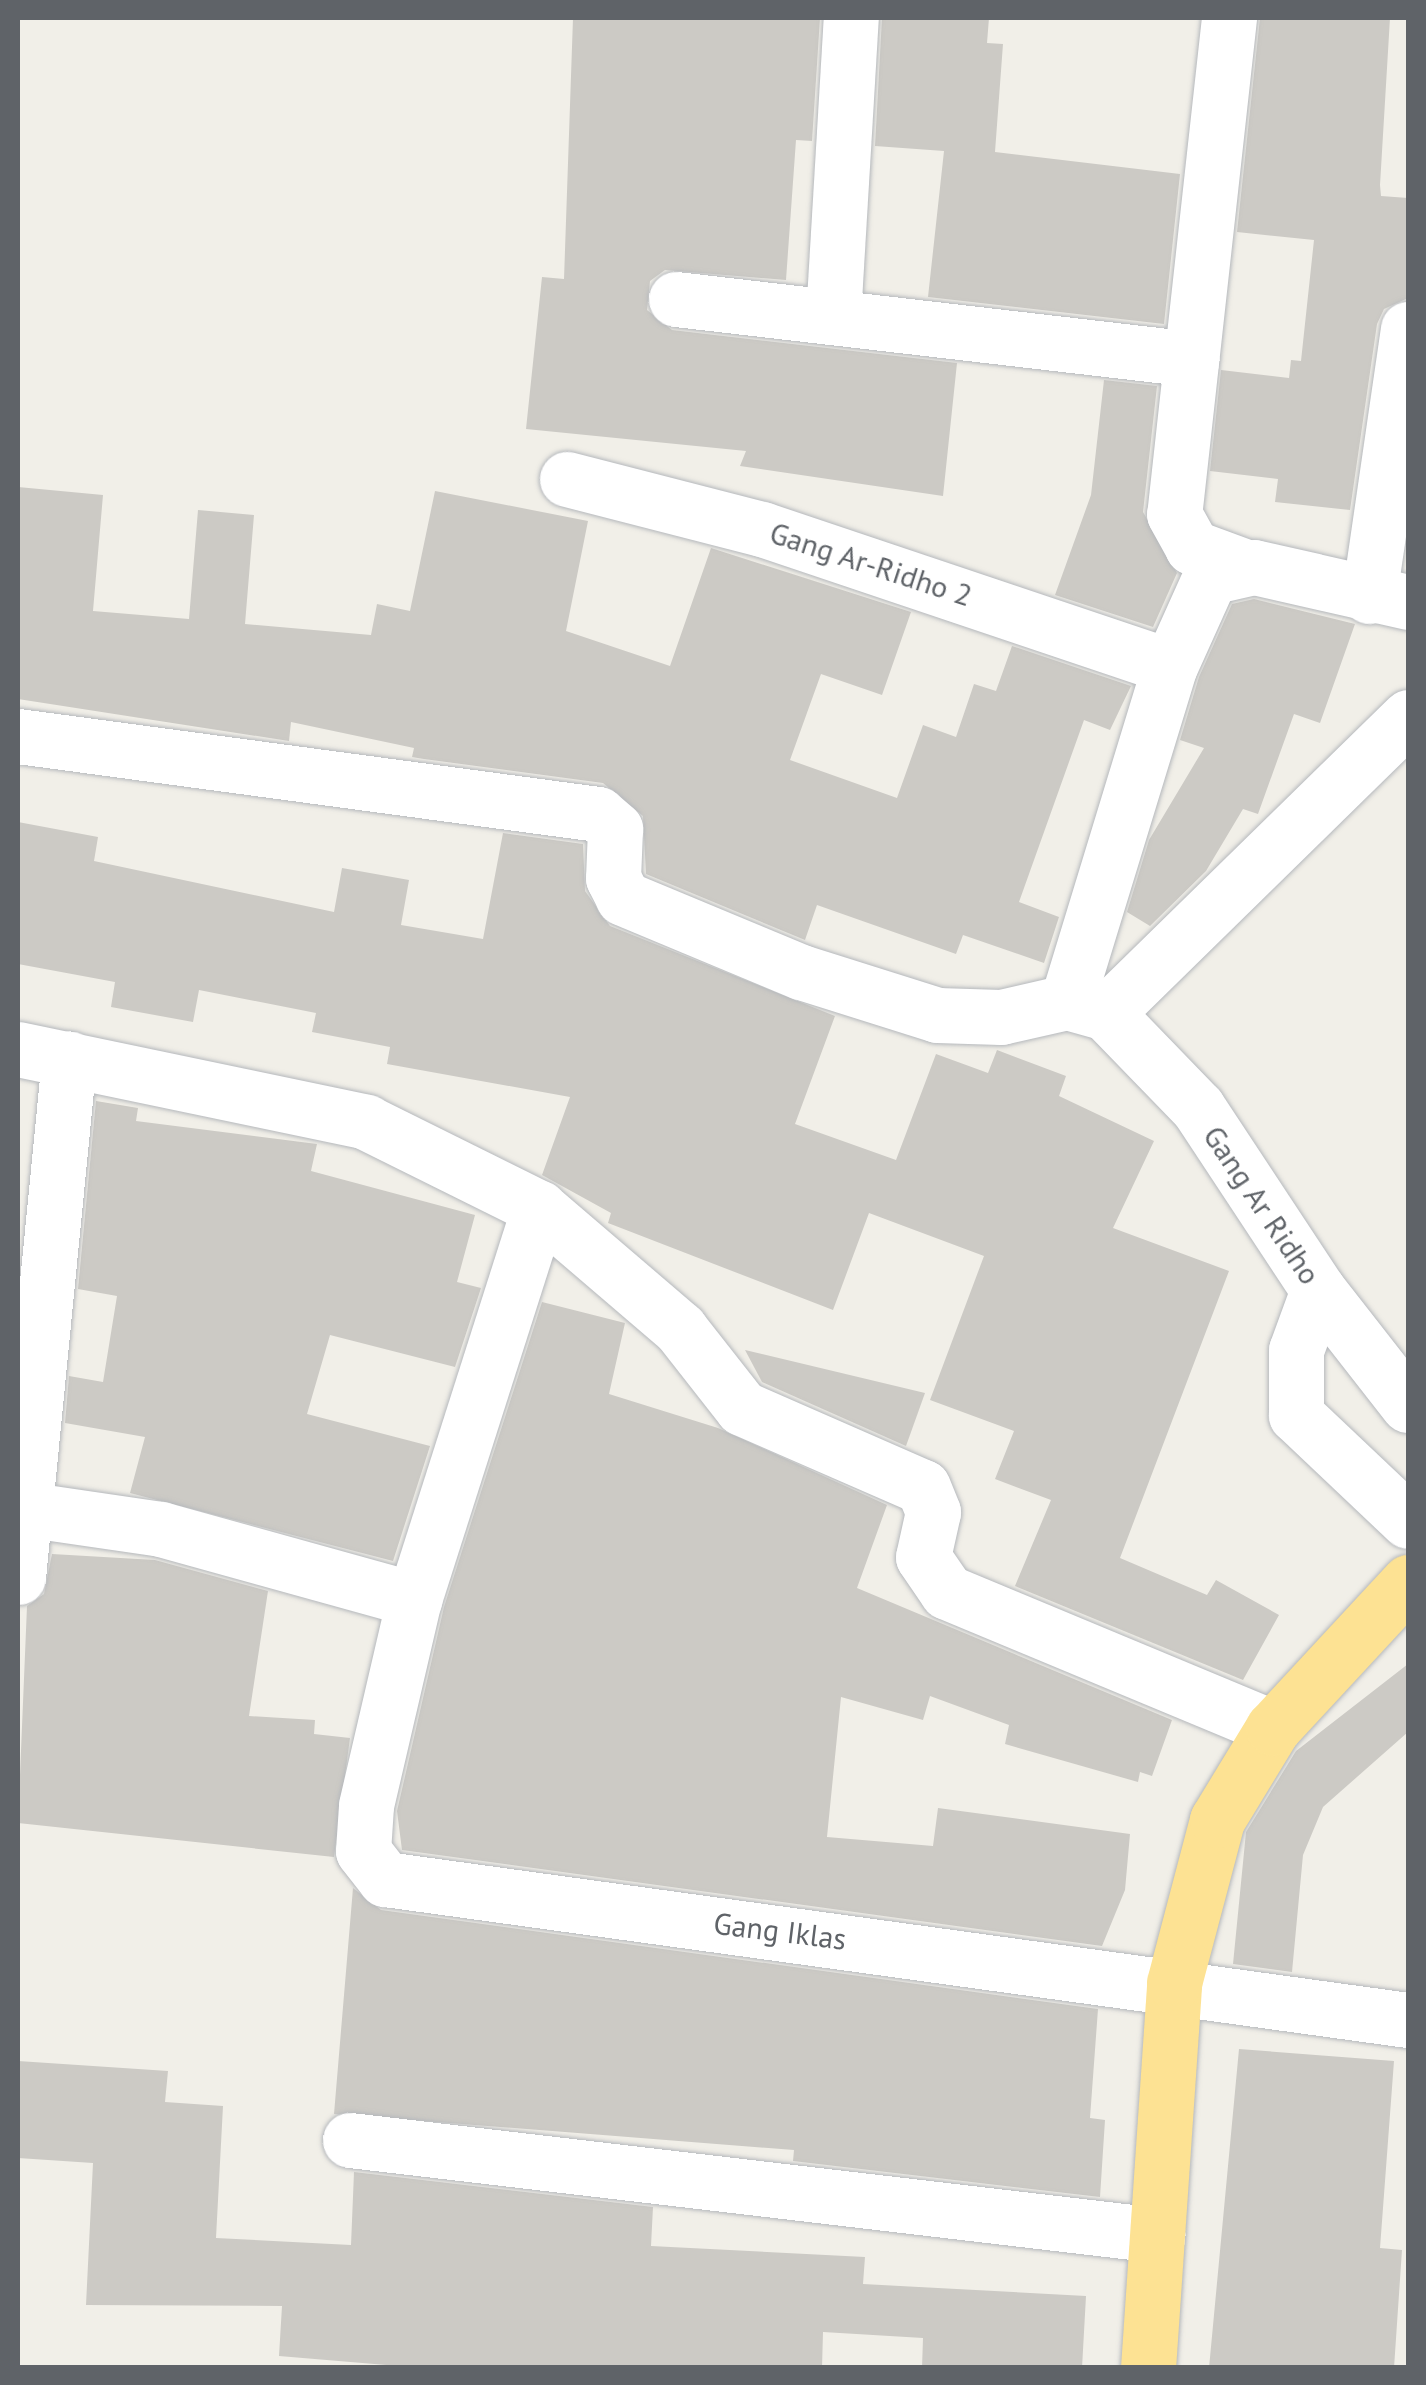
<!DOCTYPE html>
<style>
body{margin:0}
#map{position:relative;width:1426px;height:2385px;overflow:hidden;background:#f1efe8;font-family:"PT Sans",sans-serif}
div>[style]{position:absolute}
[style*='--x']{left:calc(var(--x)*1px);top:calc(var(--y)*1px);width:calc(var(--w)*1px);rotate:calc(var(--a)*1deg)}
.building>*{inset:0;background:#cccac5}
.roads{filter:drop-shadow(0 0 2px #b5b8bc) drop-shadow(0 0 2px #b5b8bc)}
.minor>*{height:55px;margin:-27.5px;padding:0 27.5px;transform-origin:27.5px;border-radius:27.5px;background:#fff}
.highway>*{height:55px;margin:-27.5px;padding:0 27.5px;transform-origin:27.5px;border-radius:27.5px;background:#fde293}
span{translate:-50% -50%;white-space:nowrap;text-align:center;line-height:1.15;-webkit-text-stroke:10px #fff;paint-order:stroke}
.street-label{font-size:30px;color:#5f6368}
.frame{position:absolute;inset:0;border:20px solid #5f6368;pointer-events:none}
</style>
<div id="map">
<div class="building">
<div style="clip-path:polygon(573px 18px,820px 18px,812px 141px,796px 140px,786px 280px,665px 270px,650px 281px,647px 310px,672px 330px,957px 363px,943px 496px,740px 466px,746px 451px,526px 429px,542px 277px,564px 279px)"></div>
<div style="clip-path:polygon(882px 18px,989px 18px,987px 43px,1003px 44px,995px 152px,1180px 174px,1164px 324px,928px 297px,944px 151px,875px 146px)"></div>
<div style="clip-path:polygon(1260px 18px,1390px 18px,1380px 185px,1381px 196px,1408px 198px,1408px 298px,1384px 309px,1377px 324px,1350px 510px,1275px 502px,1278px 479px,1210px 471px,1221px 370px,1289px 378px,1291px 360px,1301px 361px,1314px 240px,1237px 232px)"></div>
<div style="clip-path:polygon(1104px 380px,1157px 386px,1143px 512px,1177px 573px,1153px 627px,1055px 595px,1091px 495px)"></div>
<div style="clip-path:polygon(18px 487px,103px 495px,93px 611px,189px 619px,198px 510px,254px 515px,245px 624px,371px 635px,377px 604px,410px 611px,435px 491px,588px 521px,566px 631px,670px 666px,711px 548px,911px 612px,882px 695px,821px 674px,790px 760px,897px 798px,923px 725px,956px 737px,974px 684px,996px 691px,1012px 646px,1131px 686px,1110px 730px,1084px 720px,1019px 902px,1059px 917px,1044px 963px,963px 935px,956px 954px,817px 905px,805px 940px,646px 874px,643px 816px,603px 783px,424px 759px,412px 757px,414px 748px,291px 722px,289px 741px,18px 699px)"></div>
<div style="clip-path:polygon(1254px 599px,1355px 624px,1320px 723px,1294px 714px,1258px 814px,1243px 809px,1206px 871px,1150px 926px,1127px 912px,1149px 840px,1204px 748px,1180px 740px,1199px 677px,1232px 604px)"></div>
<div style="clip-path:polygon(18px 822px,98px 837px,94px 861px,334px 912px,342px 868px,409px 880px,401px 925px,483px 939px,503px 833px,583px 844px,585px 891px,610px 926px,835px 1016px,795px 1124px,896px 1160px,936px 1054px,988px 1073px,997px 1050px,1066px 1076px,1059px 1096px,1154px 1141px,1113px 1228px,1229px 1271px,1120px 1558px,1207px 1595px,1216px 1580px,1279px 1615px,1243px 1680px,1015px 1586px,1051px 1500px,995px 1479px,1014px 1431px,930px 1400px,984px 1256px,869px 1213px,833px 1310px,608px 1223px,611px 1213px,542px 1175px,570px 1097px,387px 1064px,390px 1047px,312px 1032px,316px 1013px,199px 990px,193px 1022px,111px 1007px,115px 982px,18px 964px)"></div>
<div style="clip-path:polygon(96px 1101px,138px 1108px,136px 1121px,317px 1144px,311px 1171px,475px 1215px,457px 1282px,481px 1288px,455px 1367px,330px 1335px,307px 1414px,430px 1446px,393px 1561px,130px 1493px,145px 1437px,65px 1423px,69px 1376px,103px 1382px,117px 1296px,78px 1289px)"></div>
<div style="clip-path:polygon(542px 1302px,625px 1323px,609px 1394px,718px 1428px,887px 1505px,857px 1588px,1172px 1720px,1152px 1776px,1140px 1772px,1138px 1782px,1005px 1744px,1009px 1725px,930px 1696px,923px 1720px,841px 1697px,827px 1837px,933px 1846px,938px 1808px,1130px 1834px,1125px 1890px,1102px 1946px,402px 1850px,397px 1811px,444px 1607px)"></div>
<div style="clip-path:polygon(745px 1350px,925px 1393px,906px 1446px,762px 1382px)"></div>
<div style="clip-path:polygon(52px 1554px,155px 1560px,268px 1591px,249px 1716px,315px 1720px,314px 1734px,350px 1738px,334px 1857px,18px 1823px,27px 1606px,44px 1594px)"></div>
<div style="clip-path:polygon(1408px 1664px,1408px 1732px,1323px 1807px,1303px 1855px,1292px 1972px,1233px 1964px,1246px 1832px,1296px 1751px)"></div>
<div style="clip-path:polygon(353px 1888px,381px 1910px,1098px 2009px,1090px 2118px,1105px 2120px,1100px 2197px,793px 2161px,794px 2150px,334px 2114px)"></div>
<div style="clip-path:polygon(1239px 2049px,1394px 2061px,1380px 2248px,1402px 2250px,1394px 2368px,1209px 2368px)"></div>
<div style="clip-path:polygon(18px 2061px,168px 2071px,165px 2102px,223px 2106px,216px 2238px,351px 2245px,354px 2172px,653px 2207px,651px 2246px,865px 2257px,863px 2284px,1086px 2296px,1082px 2368px,922px 2368px,923px 2338px,823px 2332px,822px 2368px,422px 2368px,279px 2356px,282px 2306px,86px 2305px,93px 2163px,18px 2158px)"></div>
</div>
<div class="roads">
<div class="minor">
<div style="--x:1229;--y:18;--w:499;--a:96.3"></div>
<div style="--x:1174;--y:514;--w:38;--a:61"></div>
<div style="--x:1192;--y:547;--w:52;--a:20.2"></div>
<div style="--x:676;--y:299;--w:519;--a:6.63"></div>
<div style="--x:833;--y:317;--w:300;--a:-86.6"></div>
<div style="--x:567;--y:479;--w:201;--a:14.4"></div>
<div style="--x:762;--y:529;--w:430;--a:18.6"></div>
<div style="--x:1369;--y:596;--w:270;--a:-81.7"></div>
<div style="--x:18;--y:736;--w:585;--a:7.66"></div>
<div style="--x:598;--y:814;--w:23;--a:41"></div>
<div style="--x:615;--y:829;--w:49;--a:92.3"></div>
<div style="--x:613;--y:878;--w:22;--a:63"></div>
<div style="--x:623;--y:898;--w:193;--a:22.6"></div>
<div style="--x:801;--y:972;--w:143;--a:17.5"></div>
<div style="--x:937;--y:1015;--w:64;--a:1.8"></div>
<div style="--x:1001;--y:1017;--w:68;--a:-12.8"></div>
<div style="--x:1067;--y:1002;--w:41;--a:15.8"></div>
<div style="--x:1067;--y:1002;--w:351;--a:-73"></div>
<div style="--x:1170;--y:666;--w:98;--a:-65.8"></div>
<div style="--x:1210;--y:577;--w:45;--a:-12.8"></div>
<div style="--x:1254;--y:567;--w:158;--a:12.8"></div>
<div style="--x:1106;--y:1013;--w:132;--a:45.9"></div>
<div style="--x:1198;--y:1108;--w:218;--a:56.6"></div>
<div style="--x:1318;--y:1290;--w:146;--a:52"></div>
<div style="--x:1106;--y:1013;--w:423;--a:-44.4"></div>
<div style="--x:18;--y:1049;--w:356;--a:11.8"></div>
<div style="--x:366;--y:1122;--w:193;--a:26.4"></div>
<div style="--x:539;--y:1208;--w:186;--a:40.6"></div>
<div style="--x:680;--y:1329;--w:100;--a:51.9"></div>
<div style="--x:742;--y:1408;--w:197;--a:23.6"></div>
<div style="--x:923;--y:1487;--w:27;--a:68"></div>
<div style="--x:933;--y:1512;--w:46;--a:102.5"></div>
<div style="--x:923;--y:1557;--w:42;--a:55.6"></div>
<div style="--x:947;--y:1592;--w:353;--a:22.6"></div>
<div style="--x:539;--y:1208;--w:410;--a:107.7"></div>
<div style="--x:414;--y:1599;--w:212;--a:103.1"></div>
<div style="--x:366;--y:1806;--w:45;--a:93.8"></div>
<div style="--x:363;--y:1851;--w:36;--a:52"></div>
<div style="--x:385;--y:1879;--w:1033;--a:7.85"></div>
<div style="--x:1318;--y:1290;--w:64;--a:110.1"></div>
<div style="--x:1296;--y:1350;--w:65;--a:90"></div>
<div style="--x:1296;--y:1415;--w:154;--a:43.4"></div>
<div style="--x:24;--y:1509;--w:138;--a:8.3"></div>
<div style="--x:161;--y:1529;--w:263;--a:15.5"></div>
<div style="--x:18;--y:1577;--w:521;--a:-84.38"></div>
<div style="--x:350;--y:2140;--w:813;--a:6.71"></div>
</div>
<div class="highway">
<div style="--x:1148;--y:2368;--w:386;--a:-86.1"></div>
<div style="--x:1174;--y:1983;--w:169;--a:-75.2"></div>
<div style="--x:1217;--y:1820;--w:108;--a:-58.7"></div>
<div style="--x:1273;--y:1728;--w:199;--a:-47.2"></div>
</div>
</div>
<div class="street-label">
<span style="left:871px;top:564px;rotate:18deg">Gang Ar-Ridho 2</span>
<span style="left:1262px;top:1205px;rotate:56deg">Gang Ar Ridho</span>
<span style="left:780px;top:1931px;rotate:7deg">Gang Iklas</span>
</div>
<div class="frame"></div>
</div>
